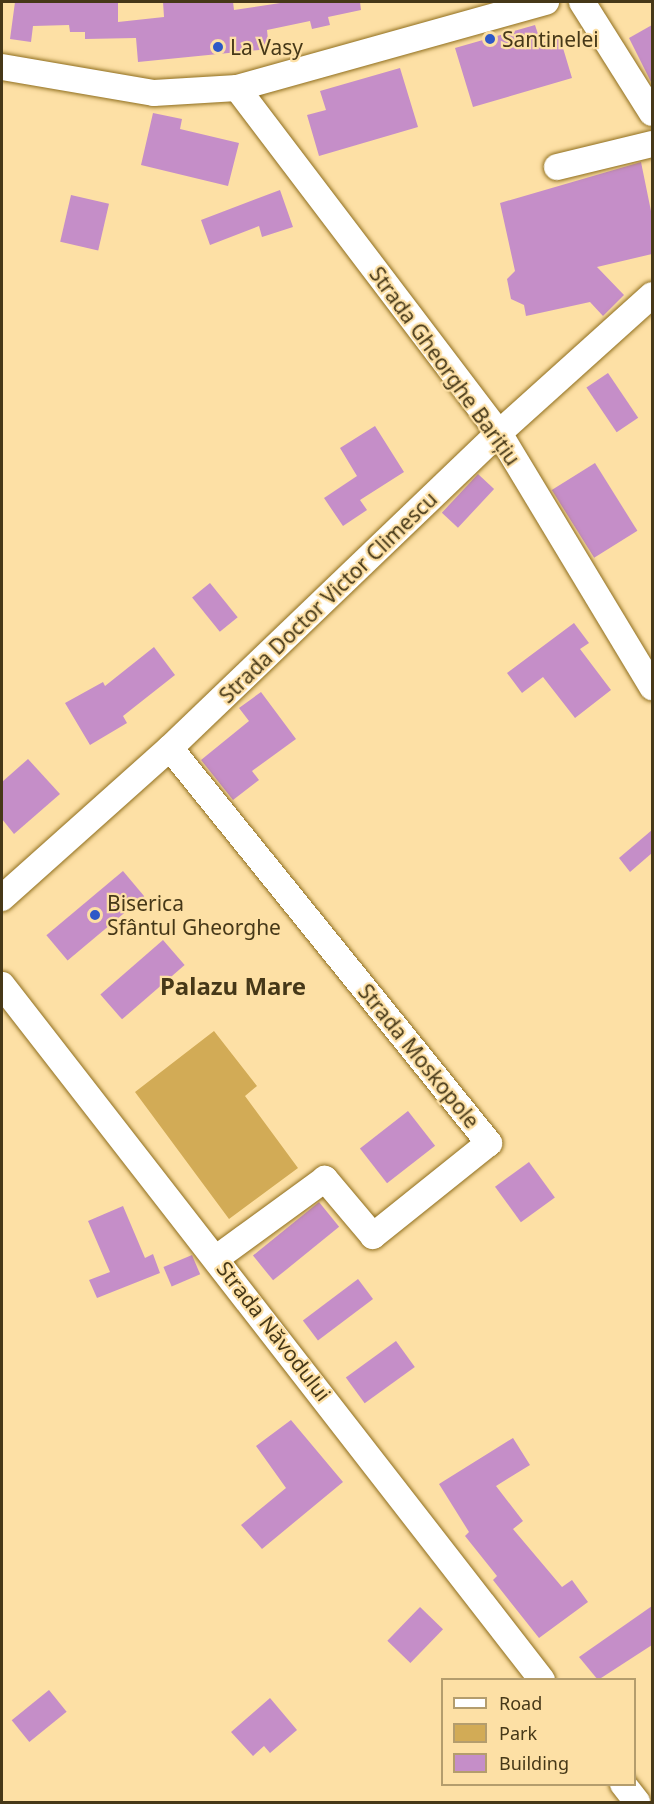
<!DOCTYPE html>
<meta charset="utf-8">
<style>
body{margin:0}
#map{position:relative;width:654px;height:1804px;overflow:hidden;background:#fde0a5;font-family:"Noto Sans",sans-serif}
div>[style]{position:absolute}
[style*='--x']{left:calc(var(--x)*1px);top:calc(var(--y)*1px);width:calc(var(--w)*1px);rotate:calc(var(--a)*1deg)}
.green>*{inset:0;background:#d2ab56}
.building>*{inset:0;background:#c58ec8;transform-origin:0 0}
.roads{filter:drop-shadow(0 0 2px #8f6e1e) drop-shadow(0 0 2px #8f6e1e)}
.minor>*{height:26px;margin:-13px;padding:0 13px;transform-origin:13px;border-radius:13px;background:#fff}
.dots>*{width:16px;height:16px;translate:-50% -50%;box-sizing:border-box;border:3px solid #fde0a5;border-radius:50%}
span{translate:-50% -50%;white-space:nowrap;text-align:center;line-height:1.15;-webkit-text-stroke:4.5px #fde0a5;paint-order:stroke}
.poi-label{font-size:21px;color:#463818}
.left{translate:0 -50%;text-align:left}
.street-label{font-size:21px;color:#463818}
.quarter-label{font-size:24px;color:#463818;font-weight:700}
.frame{position:absolute;inset:0;border:3px solid #463818;pointer-events:none}
.legend{position:absolute;left:441px;top:1678px;width:195px;height:108px;box-sizing:border-box;background:#fde0a5;border:2px solid #b49d6d;margin:0;padding:8px 10px;list-style:none;font-size:18px;color:#463818}
.legend li{display:flex;align-items:center;gap:12px;height:30px}
.legend b{width:30px;border:2px solid #b49d6d}
</style>
<div id="map">
<div class="green">
<div style="clip-path:polygon(214px 1031px,257px 1086px,245px 1096px,298px 1168px,229px 1219px,135px 1092px)"></div>
</div>
<div class="building">
<div style="clip-path:polygon(15px 2px,118px 2px,118px 22px,164px 17px,163px 2px,233px 2px,234px 10px,287px 2px,360px 2px,361px 10px,328px 17px,330px 25px,312px 29px,310px 21px,267px 30px,269px 49px,138px 62px,136px 38px,85px 39px,85px 32px,70px 32px,69px 25px,33px 26px,31px 42px,10px 39px)"></div>
<div style="clip-path:polygon(535px 25px,541px 43px,560px 38px,572px 78px,473px 107px,455px 48px)"></div>
<div style="clip-path:polygon(652px 25px,652px 84px,629px 38px)"></div>
<div style="clip-path:polygon(400px 68px,418px 127px,319px 156px,307px 115px,326px 110px,320px 91px)"></div>
<div style="clip-path:polygon(153px 113px,182px 119px,180px 129px,239px 143px,228px 186px,141px 165px)"></div>
<div style="clip-path:polygon(641px 162px,652px 216px,652px 254px,597px 267px,624px 295px,603px 316px,590px 302px,526px 316px,524px 305px,511px 299px,507px 279px,515px 271px,500px 203px)"></div>
<div style="clip-path:polygon(280px 190px,293px 227px,262px 237px,259px 226px,210px 245px,201px 220px)"></div>
<div style="left:71px;top:195px;width:39px;height:48px;rotate:13deg"></div>
<div style="left:608px;top:373px;width:54px;height:26px;rotate:56deg"></div>
<div style="clip-path:polygon(375px 426px,404px 472px,360px 500px,367px 510px,343px 526px,324px 498px,357px 476px,340px 448px)"></div>
<div style="left:595px;top:463px;width:80px;height:51px;rotate:58deg"></div>
<div style="left:478px;top:474px;width:22px;height:53px;rotate:43deg"></div>
<div style="left:210px;top:583px;width:44px;height:23px;rotate:51deg"></div>
<div style="clip-path:polygon(574px 623px,589px 643px,580px 649px,611px 690px,575px 718px,543px 677px,522px 693px,507px 673px)"></div>
<div style="clip-path:polygon(154px 647px,175px 675px,123px 716px,127px 723px,90px 745px,65px 703px,103px 682px,105px 686px)"></div>
<div style="clip-path:polygon(261px 692px,296px 739px,252px 771px,259px 780px,233px 800px,201px 760px,249px 721px,239px 708px)"></div>
<div style="clip-path:polygon(28px 759px,60px 794px,14px 834px,2px 819px,2px 782px)"></div>
<div style="clip-path:polygon(652px 830px,652px 853px,630px 872px,619px 858px)"></div>
<div style="left:123px;top:871px;width:33px;height:100px;rotate:50deg"></div>
<div style="left:163px;top:940px;width:33px;height:83px;rotate:49deg"></div>
<div style="left:408px;top:1111px;width:44px;height:61px;rotate:52deg"></div>
<div style="left:529px;top:1162px;width:44px;height:42px;rotate:54deg"></div>
<div style="left:319px;top:1202px;width:32px;height:85px;rotate:51deg"></div>
<div style="clip-path:polygon(123px 1206px,145px 1258px,153px 1254px,160px 1273px,97px 1298px,89px 1280px,110px 1272px,88px 1221px)"></div>
<div style="left:192px;top:1255px;width:21px;height:31px;rotate:67deg"></div>
<div style="left:358px;top:1279px;width:25px;height:69px;rotate:53deg"></div>
<div style="left:396px;top:1341px;width:32px;height:62px;rotate:54deg"></div>
<div style="clip-path:polygon(291px 1420px,343px 1482px,262px 1549px,241px 1525px,286px 1488px,256px 1446px)"></div>
<div style="clip-path:polygon(513px 1438px,530px 1465px,496px 1486px,523px 1521px,513px 1529px,562px 1587px,572px 1580px,588px 1602px,539px 1638px,493px 1580px,497px 1576px,465px 1536px,469px 1532px,439px 1484px)"></div>
<div style="clip-path:polygon(652px 1606px,652px 1645px,598px 1680px,579px 1657px)"></div>
<div style="left:420px;top:1607px;width:32px;height:47px;rotate:44deg"></div>
<div style="left:49px;top:1690px;width:28px;height:48px;rotate:51deg"></div>
<div style="clip-path:polygon(270px 1698px,297px 1730px,270px 1753px,264px 1746px,253px 1756px,231px 1732px)"></div>
</div>
<div class="roads">
<div class="minor">
<div style="--x:582;--y:2;--w:131;--a:57.8"></div>
<div style="--x:2;--y:67;--w:154;--a:9.7"></div>
<div style="--x:154;--y:93;--w:83;--a:-3.4"></div>
<div style="--x:237;--y:88;--w:321;--a:-15.6"></div>
<div style="--x:237;--y:88;--w:433;--a:52.8"></div>
<div style="--x:499;--y:433;--w:297;--a:58.9"></div>
<div style="--x:557;--y:167;--w:98;--a:-13.6"></div>
<div style="--x:170;--y:748;--w:508;--a:51.08"></div>
<div style="--x:489;--y:1143;--w:149;--a:141.3"></div>
<div style="--x:373;--y:1236;--w:75;--a:-130.1"></div>
<div style="--x:325;--y:1179;--w:132;--a:143.9"></div>
<div style="--x:2;--y:898;--w:225;--a:-41.8"></div>
<div style="--x:170;--y:748;--w:455;--a:-43.8"></div>
<div style="--x:499;--y:433;--w:206;--a:-42"></div>
<div style="--x:2;--y:985;--w:880;--a:52.15"></div>
<div style="--x:623;--y:1784;--w:23;--a:52"></div>
</div>
</div>
<div class="dots">
<div style="left:490px;top:39px;background:#2e58c7"></div>
<div style="left:218px;top:47px;background:#2e58c7"></div>
<div style="left:95px;top:915px;background:#2e58c7"></div>
</div>
<div class="poi-label">
<span class="left" style="left:502px;top:39px">Santinelei</span>
<span class="left" style="left:230px;top:47px">La Vasy</span>
<span class="left" style="left:107px;top:915px">Biserica<br>Sfântul Gheorghe</span>
</div>
<div class="street-label">
<span style="left:445px;top:366px;rotate:54deg">Strada Gheorghe Barițiu</span>
<span style="left:328px;top:597px;rotate:-44deg">Strada Doctor Victor Climescu</span>
<span style="left:419px;top:1056px;rotate:51deg">Strada Moskopole</span>
<span style="left:274px;top:1331px;rotate:52deg">Strada Năvodului</span>
</div>
<div class="quarter-label">
<span style="left:233px;top:986px">Palazu Mare</span>
</div>
<div class="frame"></div>
<ul class="legend">
<li><b style="height:8px;background:#fff"></b>Road</li>
<li><b style="height:16px;background:#d2ab56"></b>Park</li>
<li><b style="height:16px;background:#c58ec8"></b>Building</li>
</ul>
</div>
